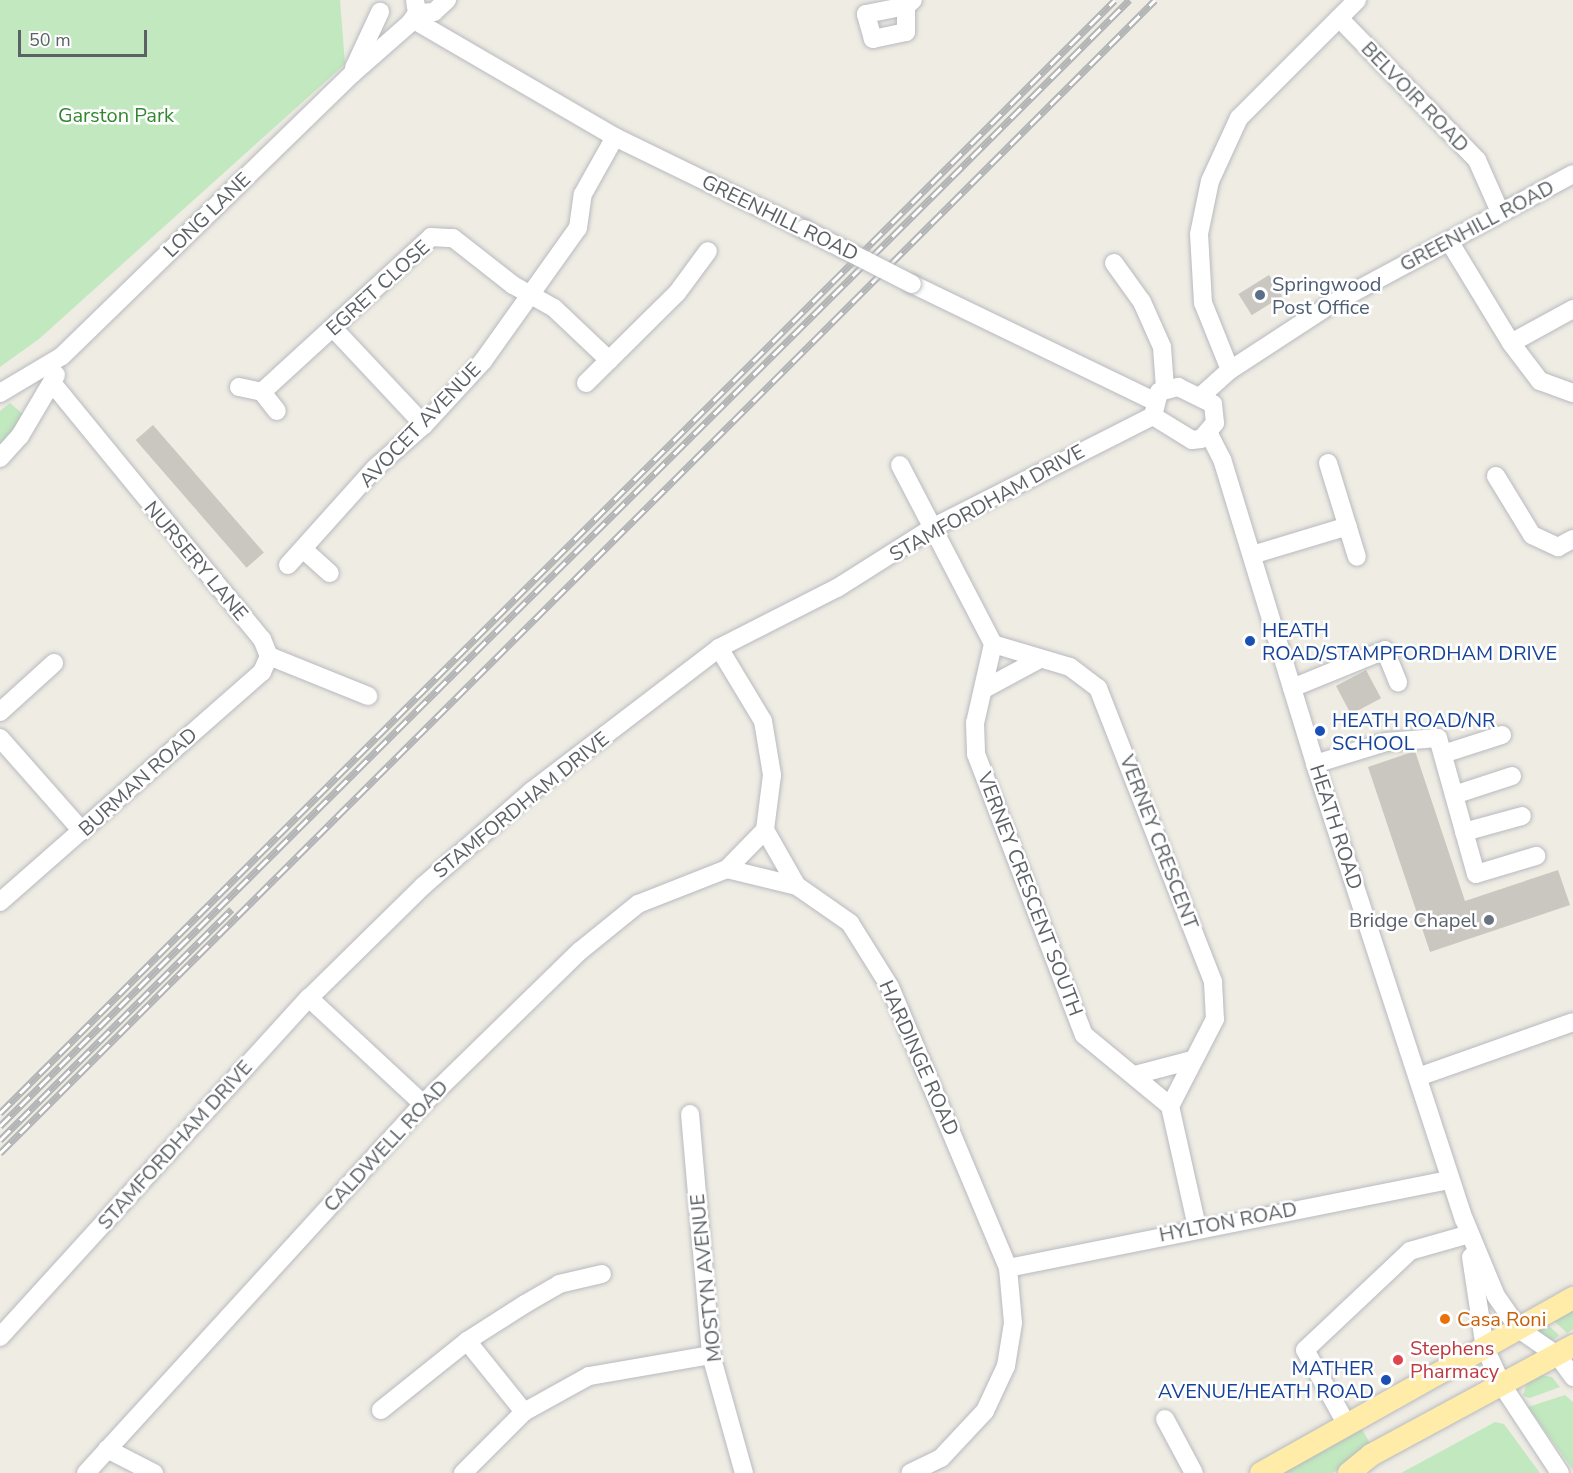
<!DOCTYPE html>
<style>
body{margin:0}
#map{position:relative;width:1573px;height:1473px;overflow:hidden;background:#efece4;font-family:"Nunito Sans",sans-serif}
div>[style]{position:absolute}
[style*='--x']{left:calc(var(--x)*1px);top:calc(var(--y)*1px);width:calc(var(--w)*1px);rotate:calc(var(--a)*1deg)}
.green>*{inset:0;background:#c2e8bf}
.building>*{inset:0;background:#cac7c1;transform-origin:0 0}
.roads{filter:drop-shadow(0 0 2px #b7babf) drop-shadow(0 0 2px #b7babf)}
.minor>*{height:18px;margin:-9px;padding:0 9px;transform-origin:9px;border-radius:9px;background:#fff}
.major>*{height:22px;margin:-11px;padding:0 11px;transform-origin:11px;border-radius:11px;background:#ffeca9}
.rail>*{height:7px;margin-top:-3.5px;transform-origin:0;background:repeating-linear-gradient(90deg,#fff 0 14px,#b3b4b5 0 28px);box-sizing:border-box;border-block:2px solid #b3b4b5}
.bridges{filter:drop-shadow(0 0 2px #b7babf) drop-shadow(0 0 2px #b7babf)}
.minor-bridge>*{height:18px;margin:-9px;padding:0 9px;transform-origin:9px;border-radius:9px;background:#fff}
.dots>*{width:16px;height:16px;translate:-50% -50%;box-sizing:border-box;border:3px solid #fff;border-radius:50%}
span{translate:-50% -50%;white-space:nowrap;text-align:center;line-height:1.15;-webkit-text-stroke:5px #fff;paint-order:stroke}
.street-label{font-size:20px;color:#5c6165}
.park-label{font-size:20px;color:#328731}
.service-label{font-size:20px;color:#4e5e75}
.left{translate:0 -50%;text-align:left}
.transit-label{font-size:20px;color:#164399}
.right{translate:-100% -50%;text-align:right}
.worship-label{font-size:20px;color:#5b616d}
.food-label{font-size:20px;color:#c56008}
.health-label{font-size:20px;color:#be3a42}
.scale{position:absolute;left:18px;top:30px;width:129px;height:27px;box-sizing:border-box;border:3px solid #5c6165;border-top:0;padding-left:8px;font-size:18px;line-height:21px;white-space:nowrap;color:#5c6165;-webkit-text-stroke:4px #fff;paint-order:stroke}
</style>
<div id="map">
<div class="green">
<div style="clip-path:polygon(0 0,340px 0,345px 64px,39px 339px,0 367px)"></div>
<div style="clip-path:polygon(10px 403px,24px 415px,0 446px,0 411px)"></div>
<div style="clip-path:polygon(1573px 1304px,1573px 1329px,1567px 1333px,1554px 1321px,1553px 1316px)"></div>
<div style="clip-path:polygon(1544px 1322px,1557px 1333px,1559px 1336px,1550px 1341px,1536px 1331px)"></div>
<div style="clip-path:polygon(1541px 1375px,1552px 1377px,1560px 1387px,1530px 1398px,1523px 1396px,1527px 1382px)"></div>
<div style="clip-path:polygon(1565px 1395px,1573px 1402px,1573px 1470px,1528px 1407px)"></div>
<div style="clip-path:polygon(1495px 1422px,1504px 1424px,1540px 1473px,1401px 1473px)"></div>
<div style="clip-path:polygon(1360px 1426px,1371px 1445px,1333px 1473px,1278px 1473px)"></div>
</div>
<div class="building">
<div style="left:1269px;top:275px;width:25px;height:36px;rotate:58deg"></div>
<div style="left:153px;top:425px;width:169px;height:23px;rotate:49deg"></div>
<div style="left:1366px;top:670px;width:32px;height:34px;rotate:62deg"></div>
<div style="clip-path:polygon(1415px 751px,1465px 901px,1558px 870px,1570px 905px,1430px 952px,1368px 767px)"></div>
</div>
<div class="roads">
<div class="minor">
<div style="--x:906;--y:6;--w:26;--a:90"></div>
<div style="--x:906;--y:32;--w:34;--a:168"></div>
<div style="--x:873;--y:39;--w:26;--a:-106"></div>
<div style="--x:866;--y:14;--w:41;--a:-11.3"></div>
<div style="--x:906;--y:6;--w:9;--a:-41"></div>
<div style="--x:417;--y:13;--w:17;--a:-3"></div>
<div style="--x:434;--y:12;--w:18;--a:-43"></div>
<div style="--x:1339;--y:18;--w:198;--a:45.8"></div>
<div style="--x:1477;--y:160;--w:57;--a:66.1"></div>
<div style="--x:414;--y:20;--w:233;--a:30.2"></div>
<div style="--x:615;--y:137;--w:210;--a:26"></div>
<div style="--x:354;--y:68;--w:62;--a:-65.1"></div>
<div style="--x:1449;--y:241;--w:119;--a:58.7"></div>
<div style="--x:1511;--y:343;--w:48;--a:52.7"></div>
<div style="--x:1540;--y:381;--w:35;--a:20"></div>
<div style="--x:1114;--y:263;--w:48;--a:54.3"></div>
<div style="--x:1142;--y:302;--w:49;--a:66"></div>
<div style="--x:1162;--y:347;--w:41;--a:85.8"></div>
<div style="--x:912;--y:284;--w:269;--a:25.8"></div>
<div style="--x:333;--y:328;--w:133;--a:46.8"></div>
<div style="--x:1511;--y:343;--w:71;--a:-28.7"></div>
<div style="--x:1230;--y:370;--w:72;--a:-111.9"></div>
<div style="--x:1203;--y:303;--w:69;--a:-93.3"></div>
<div style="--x:1199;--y:234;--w:54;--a:-78.3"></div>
<div style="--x:1210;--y:181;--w:69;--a:-65.3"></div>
<div style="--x:1239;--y:118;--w:167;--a:-45"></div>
<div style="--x:586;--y:383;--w:128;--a:-44.7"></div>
<div style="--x:677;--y:293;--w:52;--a:-53.6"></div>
<div style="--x:53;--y:384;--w:330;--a:50.7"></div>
<div style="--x:262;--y:639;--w:18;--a:68"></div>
<div style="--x:269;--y:656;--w:107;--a:22"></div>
<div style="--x:239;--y:387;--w:24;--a:12"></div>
<div style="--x:262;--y:392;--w:24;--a:52"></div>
<div style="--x:1178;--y:387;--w:39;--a:26"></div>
<div style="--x:1213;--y:404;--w:19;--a:84"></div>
<div style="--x:1215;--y:423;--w:21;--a:131"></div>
<div style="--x:1201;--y:439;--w:9;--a:174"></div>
<div style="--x:1192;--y:440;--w:46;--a:-148.4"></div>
<div style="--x:1153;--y:416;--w:25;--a:-76"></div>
<div style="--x:1159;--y:392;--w:20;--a:-15"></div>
<div style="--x:262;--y:392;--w:229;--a:-42.5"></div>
<div style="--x:431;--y:237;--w:22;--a:3"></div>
<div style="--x:453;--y:238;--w:76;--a:38.1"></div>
<div style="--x:513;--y:285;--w:47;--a:29.3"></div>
<div style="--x:554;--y:308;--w:76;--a:43.4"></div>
<div style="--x:0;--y:393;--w:72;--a:-30.8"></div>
<div style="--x:62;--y:356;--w:405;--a:-44.2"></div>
<div style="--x:352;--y:74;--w:77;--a:-41.3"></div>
<div style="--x:410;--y:23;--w:12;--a:-55"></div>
<div style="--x:417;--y:13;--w:13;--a:-99"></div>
<div style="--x:1201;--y:396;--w:39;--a:-42"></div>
<div style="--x:1230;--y:370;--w:117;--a:-33.1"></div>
<div style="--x:1328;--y:306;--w:278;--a:-28.3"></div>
<div style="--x:1209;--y:434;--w:28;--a:63"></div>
<div style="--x:1222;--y:459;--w:319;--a:73"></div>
<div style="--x:1315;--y:764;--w:479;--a:71.9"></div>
<div style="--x:1464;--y:1219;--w:83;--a:67.4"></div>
<div style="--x:1496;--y:1296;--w:40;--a:55.1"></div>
<div style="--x:1519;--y:1329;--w:47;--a:34.7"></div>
<div style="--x:1558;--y:1356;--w:26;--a:54"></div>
<div style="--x:0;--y:458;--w:30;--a:-48"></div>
<div style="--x:20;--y:436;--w:71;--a:-59.5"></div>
<div style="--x:1328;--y:463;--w:98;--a:72.9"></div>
<div style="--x:900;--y:465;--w:202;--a:62.5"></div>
<div style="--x:993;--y:644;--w:80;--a:16.6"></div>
<div style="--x:1070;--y:667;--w:35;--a:37"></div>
<div style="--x:1098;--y:688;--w:316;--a:68.6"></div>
<div style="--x:1213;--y:982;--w:37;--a:87"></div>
<div style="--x:1215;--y:1019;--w:98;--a:117.3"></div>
<div style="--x:1170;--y:1106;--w:124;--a:77.4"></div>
<div style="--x:1496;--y:476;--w:69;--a:58.6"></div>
<div style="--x:1532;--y:535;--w:29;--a:25"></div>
<div style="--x:1558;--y:547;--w:17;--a:-28"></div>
<div style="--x:303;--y:549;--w:36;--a:42"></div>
<div style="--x:1252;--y:555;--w:100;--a:-16.8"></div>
<div style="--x:288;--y:565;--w:130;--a:-48.1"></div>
<div style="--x:375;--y:468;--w:65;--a:-41.3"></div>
<div style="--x:424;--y:425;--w:87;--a:-47.3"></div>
<div style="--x:483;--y:361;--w:163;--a:-54.5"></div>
<div style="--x:578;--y:228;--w:34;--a:-82"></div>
<div style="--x:583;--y:194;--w:65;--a:-60.7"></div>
<div style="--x:993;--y:644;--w:81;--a:102.8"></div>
<div style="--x:975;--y:723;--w:31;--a:88"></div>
<div style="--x:976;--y:754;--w:301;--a:69"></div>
<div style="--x:1084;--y:1035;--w:112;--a:39.5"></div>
<div style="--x:719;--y:648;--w:85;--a:58.9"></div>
<div style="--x:763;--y:721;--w:55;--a:80.5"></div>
<div style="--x:772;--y:775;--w:55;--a:97.3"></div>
<div style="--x:765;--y:830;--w:64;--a:60.3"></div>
<div style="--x:797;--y:886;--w:65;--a:34.9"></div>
<div style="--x:850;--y:923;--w:75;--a:58"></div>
<div style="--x:890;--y:987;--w:305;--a:67.2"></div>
<div style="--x:1008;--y:1268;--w:55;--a:84.8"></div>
<div style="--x:1013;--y:1323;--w:44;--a:99.2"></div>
<div style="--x:1006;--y:1366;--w:50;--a:115"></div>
<div style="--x:985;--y:1411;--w:64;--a:133.1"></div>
<div style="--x:941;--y:1458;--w:34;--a:154"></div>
<div style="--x:1292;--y:688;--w:100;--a:-22.2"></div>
<div style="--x:1385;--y:650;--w:35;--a:68"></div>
<div style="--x:984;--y:689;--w:61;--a:-28.2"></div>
<div style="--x:0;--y:712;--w:73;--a:-42.2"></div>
<div style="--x:0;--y:738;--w:124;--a:48.6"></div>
<div style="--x:1443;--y:754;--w:62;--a:-17.9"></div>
<div style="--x:1315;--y:764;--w:74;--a:-17.2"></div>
<div style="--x:1386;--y:742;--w:52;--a:-4.4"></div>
<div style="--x:1438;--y:738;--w:141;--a:74.4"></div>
<div style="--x:1476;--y:874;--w:63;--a:-16.7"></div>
<div style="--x:1454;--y:795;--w:61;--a:-18.1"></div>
<div style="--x:1464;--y:832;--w:60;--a:-15.4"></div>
<div style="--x:727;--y:869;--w:54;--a:-45.7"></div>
<div style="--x:0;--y:902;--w:349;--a:-41.3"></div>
<div style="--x:262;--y:672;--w:17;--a:-66"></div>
<div style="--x:309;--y:998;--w:156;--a:42.9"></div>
<div style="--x:1135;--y:1075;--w:59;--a:-14.7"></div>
<div style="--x:1418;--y:1077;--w:164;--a:-19.5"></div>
<div style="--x:690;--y:1114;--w:242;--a:85"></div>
<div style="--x:711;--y:1355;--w:123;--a:74.4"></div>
<div style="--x:1471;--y:1257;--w:92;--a:81.3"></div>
<div style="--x:1485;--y:1348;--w:41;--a:65.3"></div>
<div style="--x:1502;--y:1385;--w:105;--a:56.6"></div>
<div style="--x:1008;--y:1268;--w:450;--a:-11.3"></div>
<div style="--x:0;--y:1337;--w:459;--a:-47.7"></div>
<div style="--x:309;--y:998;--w:160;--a:-44.5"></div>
<div style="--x:423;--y:886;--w:145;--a:-41.1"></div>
<div style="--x:532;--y:791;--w:235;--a:-37.4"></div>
<div style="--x:719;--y:648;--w:132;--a:-27"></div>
<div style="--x:837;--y:588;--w:112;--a:-32.3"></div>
<div style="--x:932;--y:528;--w:248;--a:-26.9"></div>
<div style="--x:467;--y:1341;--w:91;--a:51.2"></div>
<div style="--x:381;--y:1410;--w:110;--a:-38.7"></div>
<div style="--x:467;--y:1341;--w:69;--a:-32.5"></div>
<div style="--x:525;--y:1304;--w:39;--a:-30"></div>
<div style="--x:559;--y:1284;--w:44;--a:-13.1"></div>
<div style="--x:1165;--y:1419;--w:61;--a:61.8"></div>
<div style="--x:1347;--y:1425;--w:86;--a:-119.2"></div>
<div style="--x:1305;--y:1350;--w:144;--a:-43.3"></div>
<div style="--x:1410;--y:1251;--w:58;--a:-15.9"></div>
<div style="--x:107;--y:1449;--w:53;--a:27.1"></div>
<div style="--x:86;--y:1473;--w:500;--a:-47.6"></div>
<div style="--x:423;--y:1104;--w:219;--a:-44.3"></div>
<div style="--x:580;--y:951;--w:75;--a:-39"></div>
<div style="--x:638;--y:904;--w:96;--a:-21.5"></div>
<div style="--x:727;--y:869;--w:72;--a:13.7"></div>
<div style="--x:463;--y:1473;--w:86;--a:-45"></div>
<div style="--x:524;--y:1412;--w:74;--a:-29"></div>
<div style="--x:589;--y:1376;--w:124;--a:-9.8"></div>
</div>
<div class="major">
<div style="--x:1261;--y:1473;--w:358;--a:-29.3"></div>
<div style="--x:1349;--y:1473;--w:28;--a:-39"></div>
<div style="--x:1371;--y:1455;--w:230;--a:-28.4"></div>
</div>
</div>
<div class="rail">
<div style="--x:0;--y:1113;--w:1575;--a:-44.95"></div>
<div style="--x:0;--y:1126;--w:1595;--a:-44.92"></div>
<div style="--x:0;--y:1140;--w:327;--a:-44.9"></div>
<div style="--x:0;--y:1153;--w:1632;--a:-44.95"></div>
</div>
<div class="bridges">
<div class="minor-bridge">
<div style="--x:804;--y:229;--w:121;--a:27"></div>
</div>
</div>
<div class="dots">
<div style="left:1260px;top:295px;background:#5c6f8a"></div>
<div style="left:1250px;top:641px;background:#1a4fb4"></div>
<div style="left:1320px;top:731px;background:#1a4fb4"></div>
<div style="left:1489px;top:920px;background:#6b7280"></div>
<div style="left:1445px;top:1319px;background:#e8710a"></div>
<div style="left:1398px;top:1360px;background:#e0444e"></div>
<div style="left:1386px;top:1380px;background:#1a4fb4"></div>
</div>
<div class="street-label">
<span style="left:1415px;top:97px;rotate:46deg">BELVOIR ROAD</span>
<span style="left:207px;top:215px;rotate:-44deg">LONG LANE</span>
<span style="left:780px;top:218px;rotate:26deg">GREENHILL ROAD</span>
<span style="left:1477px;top:226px;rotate:-28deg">GREENHILL ROAD</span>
<span style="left:378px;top:288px;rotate:-42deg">EGRET CLOSE</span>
<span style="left:420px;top:425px;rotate:-46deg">AVOCET AVENUE</span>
<span style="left:987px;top:503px;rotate:-29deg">STAMFORDHAM DRIVE</span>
<span style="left:196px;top:561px;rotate:50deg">NURSERY LANE</span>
<span style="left:138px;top:782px;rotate:-42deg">BURMAN ROAD</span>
<span style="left:521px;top:805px;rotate:-39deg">STAMFORDHAM DRIVE</span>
<span style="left:1336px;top:827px;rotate:72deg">HEATH ROAD</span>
<span style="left:1159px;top:842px;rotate:69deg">VERNEY CRESCENT</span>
<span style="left:1030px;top:894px;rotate:69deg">VERNEY CRESCENT SOUTH</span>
<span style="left:919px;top:1058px;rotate:66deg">HARDINGE ROAD</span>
<span style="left:175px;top:1145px;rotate:-48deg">STAMFORDHAM DRIVE</span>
<span style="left:386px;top:1146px;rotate:-47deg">CALDWELL ROAD</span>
<span style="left:1228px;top:1222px;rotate:-11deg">HYLTON ROAD</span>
<span style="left:706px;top:1278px;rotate:-96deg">MOSTYN AVENUE</span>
</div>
<div class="park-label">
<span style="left:116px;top:115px">Garston Park</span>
</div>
<div class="service-label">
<span class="left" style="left:1272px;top:296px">Springwood<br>Post Office</span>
</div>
<div class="transit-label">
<span class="left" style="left:1262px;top:642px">HEATH<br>ROAD/STAMPFORDHAM DRIVE</span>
<span class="left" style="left:1332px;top:732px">HEATH ROAD/NR<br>SCHOOL</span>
<span class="right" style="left:1374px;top:1380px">MATHER<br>AVENUE/HEATH ROAD</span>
</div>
<div class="worship-label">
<span class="right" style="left:1477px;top:920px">Bridge Chapel</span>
</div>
<div class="food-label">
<span class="left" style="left:1457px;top:1319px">Casa Roni</span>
</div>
<div class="health-label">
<span class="left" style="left:1410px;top:1360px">Stephens<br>Pharmacy</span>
</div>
<div class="scale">50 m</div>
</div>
